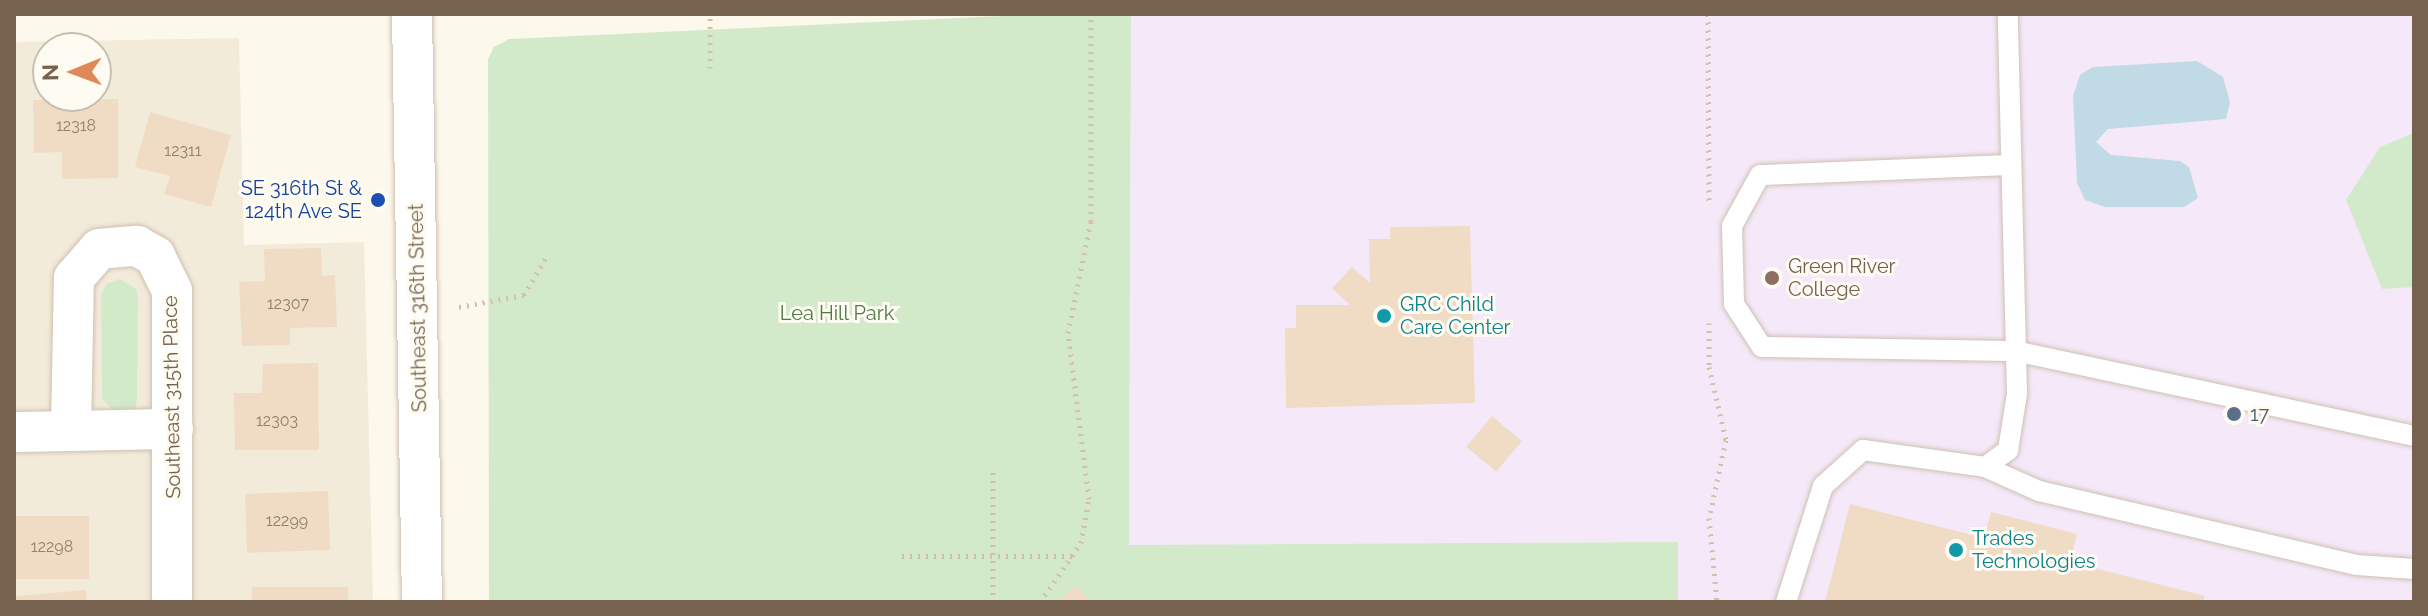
<!DOCTYPE html>
<style>
body{margin:0}
#map{position:relative;width:2428px;height:616px;overflow:hidden;background:#fcf8ec;font-family:Raleway,sans-serif}
div>[style]{position:absolute}
[style*='--x']{left:calc(var(--x)*1px);top:calc(var(--y)*1px);width:calc(var(--w)*1px);rotate:calc(var(--a)*1deg)}
.residential>*{inset:0;background:#f3ebda}
.education>*{inset:0;background:#f5e8f9}
.green>*{inset:0;background:#d2eaca}
.water>*{inset:0;background:#c0dbe5}
.building>*{inset:0;background:#f0dcc4;transform-origin:0 0}
.path>*{height:5px;margin-top:-2.5px;transform-origin:0;background:repeating-linear-gradient(90deg,#d6bfa7 0 2px,transparent 0 8px)}
.roads{filter:drop-shadow(0 0 2px #cec1b1) drop-shadow(0 0 2px #cec1b1)}
.lane>*{height:20px;margin:-10px;padding:0 10px;transform-origin:10px;border-radius:10px;background:#fff}
.street>*{height:40px;margin:-20px;padding:0 20px;transform-origin:20px;border-radius:20px;background:#fff}
.dots>*{width:22px;height:22px;translate:-50% -50%;box-sizing:border-box;border:4px solid #fefbf2;border-radius:50%}
span{translate:-50% -50%;white-space:nowrap;text-align:center;line-height:1.15;-webkit-text-stroke:6px #fefbf2;paint-order:stroke}
.number-label{font-size:16px;color:#95806c}
.number-label span{-webkit-text-stroke-width:0}
.transit-label{font-size:20px;color:#164399}
.right{translate:-100% -50%;text-align:right}
.education-label{font-size:20px;color:#785e54}
.left{translate:0 -50%;text-align:left}
.culture-label{font-size:20px;color:#0d838f}
.street-label{font-size:20px;color:#77624f}
.park-label{font-size:20px;color:#4f7b47}
.service-label{font-size:20px;color:#4e5e75}
.frame{position:absolute;inset:0;border:16px solid #77624f;pointer-events:none}
.north{position:absolute;left:32px;top:32px;width:80px;height:80px;box-sizing:border-box;background:#fefbf2;border:2px solid #c8beb1;border-radius:50%;rotate:269deg;font-size:22px;font-weight:700;line-height:32px;text-align:center;color:#77624f}
.north::after{content:'';display:block;margin:auto;width:28px;height:36px;background:#df8858;clip-path:polygon(50% 0,100% 100%,50% 72%,0 100%)}
</style>
<div id="map">
<div class="residential">
<div style="clip-path:polygon(evenodd,239px 38px,244px 245px,364px 242px,373px 602px,14px 602px,14px 42px,239px 38px,48px 48px,96px 48px,96px 96px,48px 96px,48px 48px)"></div>
</div>
<div class="education">
<div style="clip-path:polygon(1131px 14px,2414px 14px,2414px 602px,1678px 602px,1677px 542px,1129px 546px)"></div>
</div>
<div class="green">
<div style="clip-path:polygon(1046px 14px,1131px 14px,1129px 545px,1678px 542px,1678px 602px,489px 602px,488px 59px,494px 47px,509px 39px)"></div>
<div style="clip-path:polygon(2414px 133px,2414px 287px,2382px 289px,2346px 200px,2380px 147px)"></div>
<div style="clip-path:polygon(120px 279px,136px 289px,138px 298px,137px 400px,135px 409px,115px 413px,102px 398px,101px 295px,106px 284px)"></div>
</div>
<div class="water">
<div style="clip-path:polygon(2197px 61px,2223px 77px,2230px 102px,2226px 119px,2108px 129px,2096px 142px,2111px 155px,2180px 161px,2189px 167px,2198px 198px,2184px 207px,2105px 207px,2085px 200px,2077px 183px,2073px 96px,2080px 75px,2093px 67px)"></div>
</div>
<div class="building">
<div style="clip-path:polygon(118px 99px,118px 178px,62px 179px,62px 152px,34px 153px,33px 100px)"></div>
<div style="clip-path:polygon(150px 112px,231px 135px,211px 207px,164px 194px,170px 176px,135px 167px)"></div>
<div style="clip-path:polygon(1470px 226px,1475px 403px,1286px 408px,1285px 328px,1296px 328px,1296px 305px,1350px 305px,1332px 288px,1352px 267px,1370px 283px,1369px 239px,1390px 239px,1390px 227px)"></div>
<div style="clip-path:polygon(321px 248px,322px 276px,335px 275px,337px 327px,290px 328px,290px 345px,242px 346px,239px 282px,265px 281px,264px 249px)"></div>
<div style="clip-path:polygon(318px 363px,319px 450px,235px 450px,234px 393px,262px 393px,263px 364px)"></div>
<div style="left:1492px;top:416px;width:39px;height:40px;rotate:40deg"></div>
<div style="left:328px;top:491px;width:59px;height:83px;rotate:88deg"></div>
<div style="clip-path:polygon(1850px 504px,1984px 538px,1991px 512px,2077px 534px,2070px 562px,2205px 596px,2203px 602px,1825px 602px)"></div>
<div style="left:14px;top:516px;width:75px;height:63px"></div>
<div style="clip-path:polygon(1075px 586px,1091px 602px,1058px 602px)"></div>
<div style="left:252px;top:587px;width:96px;height:15px"></div>
<div style="left:86px;top:590px;width:12px;height:72px;rotate:85deg"></div>
</div>
<div class="path">
<div style="--x:1708;--y:14;--w:187;--a:89.7"></div>
<div style="--x:710;--y:68;--w:54;--a:-90"></div>
<div style="--x:459;--y:307;--w:66;--a:-10.5"></div>
<div style="--x:524;--y:295;--w:43;--a:-59.3"></div>
<div style="--x:1709;--y:323;--w:44;--a:90"></div>
<div style="--x:1709;--y:367;--w:75;--a:76.9"></div>
<div style="--x:1726;--y:440;--w:80;--a:102.3"></div>
<div style="--x:1709;--y:518;--w:84;--a:84.6"></div>
<div style="--x:902;--y:556;--w:171;--a:0"></div>
<div style="--x:993;--y:602;--w:135;--a:-90"></div>
<div style="--x:1040;--y:602;--w:72;--a:-55.2"></div>
<div style="--x:1081;--y:543;--w:45;--a:-79.7"></div>
<div style="--x:1089;--y:499;--w:167;--a:-97.2"></div>
<div style="--x:1068;--y:333;--w:114;--a:-78.4"></div>
<div style="--x:1091;--y:221;--w:207;--a:-90"></div>
</div>
<div class="roads">
<div class="lane">
<div style="--x:2011;--y:165;--w:251;--a:177.7"></div>
<div style="--x:1760;--y:175;--w:58;--a:118.8"></div>
<div style="--x:1732;--y:226;--w:78;--a:88.5"></div>
<div style="--x:1734;--y:304;--w:51;--a:56.9"></div>
<div style="--x:1762;--y:347;--w:253;--a:0.9"></div>
<div style="--x:2015;--y:351;--w:408;--a:12"></div>
<div style="--x:1985;--y:467;--w:59;--a:24"></div>
<div style="--x:2039;--y:491;--w:326;--a:13.1"></div>
<div style="--x:2357;--y:565;--w:57;--a:4"></div>
<div style="--x:1786;--y:602;--w:122;--a:-72.3"></div>
<div style="--x:1823;--y:486;--w:54;--a:-42"></div>
<div style="--x:1863;--y:450;--w:123;--a:7.9"></div>
<div style="--x:1985;--y:467;--w:29;--a:-36"></div>
<div style="--x:2008;--y:450;--w:57;--a:-80.9"></div>
<div style="--x:2017;--y:394;--w:380;--a:-91.4"></div>
</div>
<div class="street">
<div style="--x:412;--y:14;--w:588;--a:89.03"></div>
<div style="--x:71;--y:430;--w:152;--a:-88.9"></div>
<div style="--x:74;--y:278;--w:38;--a:-49"></div>
<div style="--x:99;--y:249;--w:38;--a:-5"></div>
<div style="--x:137;--y:246;--w:21;--a:29"></div>
<div style="--x:155;--y:256;--w:39;--a:64"></div>
<div style="--x:172;--y:291;--w:311;--a:90"></div>
<div style="--x:14;--y:432;--w:159;--a:-1.1"></div>
</div>
</div>
<div class="dots">
<div style="left:378px;top:200px;background:#1a4fb4"></div>
<div style="left:1772px;top:278px;background:#8d6e63"></div>
<div style="left:1384px;top:316px;background:#0f9aa8"></div>
<div style="left:2234px;top:414px;background:#5c6f8a"></div>
<div style="left:1956px;top:550px;background:#0f9aa8"></div>
</div>
<div class="number-label">
<span style="left:76px;top:126px">12318</span>
<span style="left:183px;top:151px">12311</span>
<span style="left:288px;top:304px">12307</span>
<span style="left:277px;top:421px">12303</span>
<span style="left:287px;top:521px">12299</span>
<span style="left:52px;top:547px">12298</span>
</div>
<div class="transit-label">
<span class="right" style="left:362px;top:200px">SE 316th St &amp;<br>124th Ave SE</span>
</div>
<div class="education-label">
<span class="left" style="left:1788px;top:278px">Green River<br>College</span>
</div>
<div class="culture-label">
<span class="left" style="left:1400px;top:316px">GRC Child<br>Care Center</span>
<span class="left" style="left:1972px;top:550px">Trades<br>Technologies</span>
</div>
<div class="street-label">
<span style="left:418px;top:308px;rotate:-91deg">Southeast 316th Street</span>
<span style="left:172px;top:397px;rotate:-91deg">Southeast 315th Place</span>
</div>
<div class="park-label">
<span style="left:837px;top:313px">Lea Hill Park</span>
</div>
<div class="service-label">
<span class="left" style="left:2250px;top:414px">17</span>
</div>
<div class="frame"></div>
<div class="north">N</div>
</div>
